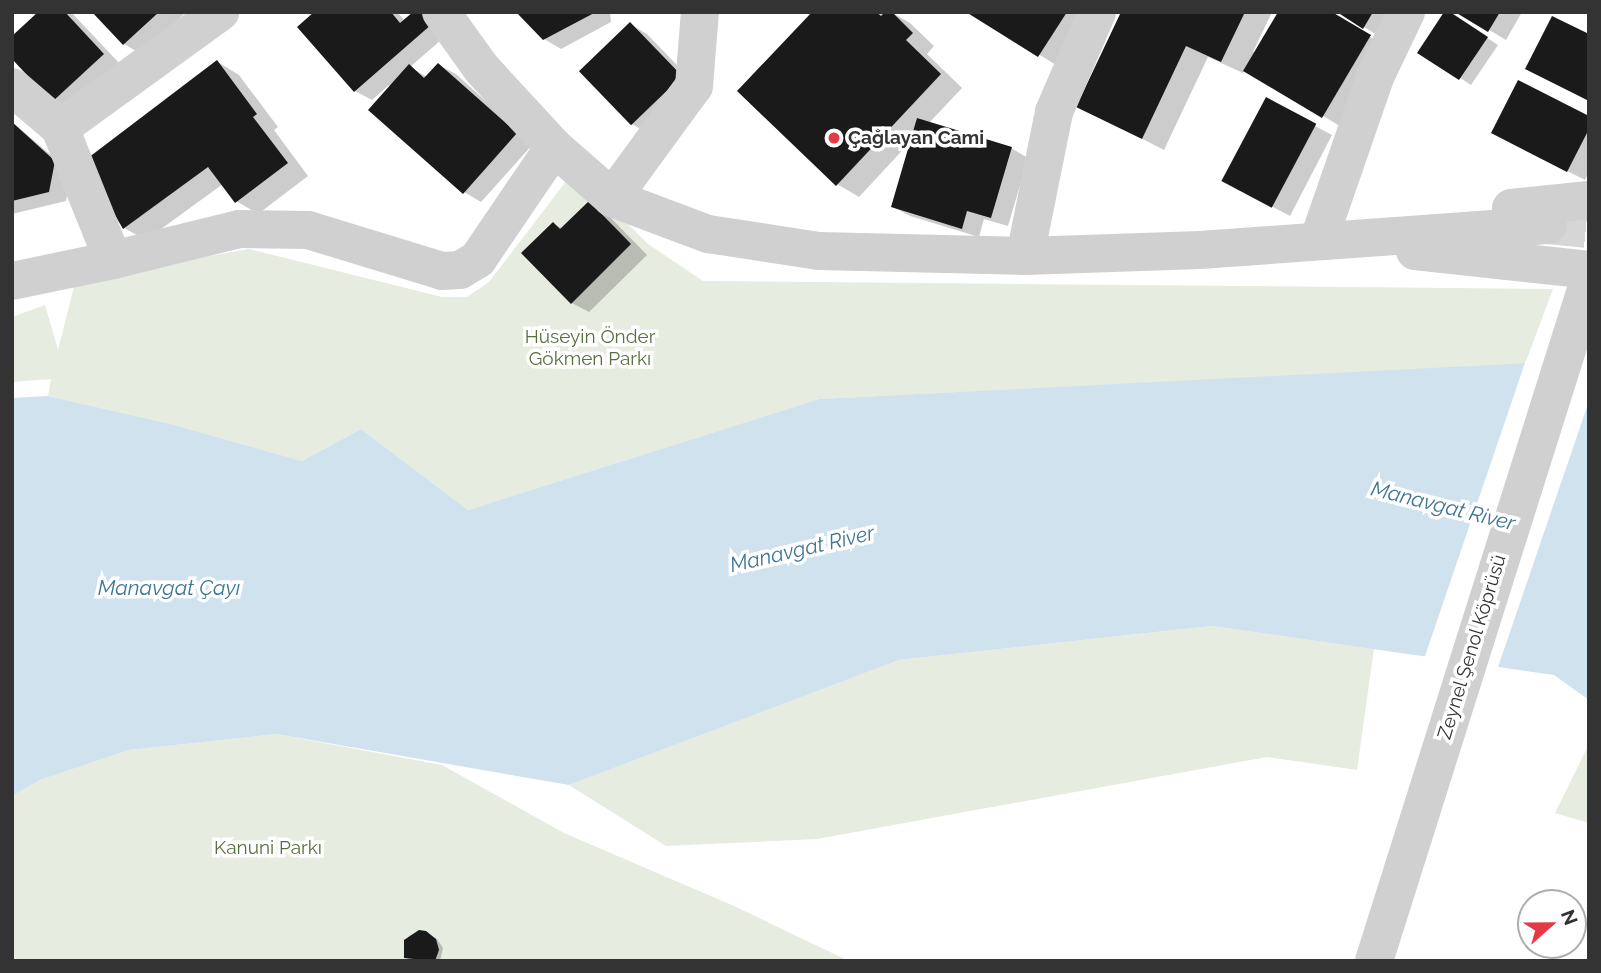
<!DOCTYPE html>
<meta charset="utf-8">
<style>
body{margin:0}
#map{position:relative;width:1601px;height:973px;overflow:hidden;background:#fff;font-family:Raleway,sans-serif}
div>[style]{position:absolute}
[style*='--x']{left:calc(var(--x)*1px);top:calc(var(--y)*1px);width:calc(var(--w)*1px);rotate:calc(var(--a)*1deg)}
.green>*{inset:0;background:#e6ecdf}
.water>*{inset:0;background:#cfe2ee}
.pier>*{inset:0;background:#fff}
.shadow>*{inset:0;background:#0003}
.building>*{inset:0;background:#1a1a1a;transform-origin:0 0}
.minor-tunnel>*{height:38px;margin-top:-19px;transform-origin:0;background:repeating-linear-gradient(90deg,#d6d6d6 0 38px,transparent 0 57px)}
.minor>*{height:38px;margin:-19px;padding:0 19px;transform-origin:19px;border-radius:19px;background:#d0d0d0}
.dots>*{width:19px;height:19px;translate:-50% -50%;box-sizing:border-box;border:4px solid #fff;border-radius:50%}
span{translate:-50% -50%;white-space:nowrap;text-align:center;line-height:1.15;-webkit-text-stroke:7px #fff;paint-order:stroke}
.poi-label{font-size:19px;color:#333;font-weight:700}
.left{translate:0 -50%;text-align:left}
.park-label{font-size:19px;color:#56703f}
.street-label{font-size:19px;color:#333}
.water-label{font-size:21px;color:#3f7597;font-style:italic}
.frame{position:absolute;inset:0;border:14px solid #333;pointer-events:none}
.north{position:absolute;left:1517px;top:889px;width:70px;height:70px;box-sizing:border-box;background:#fff;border:2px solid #adadad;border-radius:50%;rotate:69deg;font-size:19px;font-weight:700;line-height:28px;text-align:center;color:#333}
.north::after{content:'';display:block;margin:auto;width:24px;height:32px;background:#e63946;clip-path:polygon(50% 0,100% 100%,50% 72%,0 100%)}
</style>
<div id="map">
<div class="green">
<div style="clip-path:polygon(574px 171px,648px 244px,703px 281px,1553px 289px,1525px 364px,819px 399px,468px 510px,361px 429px,302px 461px,171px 424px,48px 396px,51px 379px,12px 382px,12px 317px,45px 305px,58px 350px,76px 279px,249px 249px,442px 297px,467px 297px,489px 282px)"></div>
<div style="clip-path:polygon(1212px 626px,1374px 649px,1357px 770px,1267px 757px,817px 839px,666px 846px,569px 785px,899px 660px)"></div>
<div style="clip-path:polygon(276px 734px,442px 765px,564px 833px,734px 906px,849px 961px,12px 961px,12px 796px,40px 780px,129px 750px)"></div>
<div style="clip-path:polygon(1589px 744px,1589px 823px,1555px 813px)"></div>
</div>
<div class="water">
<div style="clip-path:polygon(1589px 360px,1589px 700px,1554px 675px,1212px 626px,899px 660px,569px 785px,276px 734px,129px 750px,40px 780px,12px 796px,12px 398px,48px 396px,171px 424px,302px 461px,361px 429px,468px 510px,819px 399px)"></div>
</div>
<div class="pier">
<div style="clip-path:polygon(1589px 357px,1589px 401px,1497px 670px,1424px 659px,1526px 360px)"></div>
</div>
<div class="shadow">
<div style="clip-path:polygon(41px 12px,71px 12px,120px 64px,70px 110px,53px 101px)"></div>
<div style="clip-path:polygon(95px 12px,186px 12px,141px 54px,124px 44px)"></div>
<div style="clip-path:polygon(316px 12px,397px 12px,405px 21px,416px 12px,448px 34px,410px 67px,427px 77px,439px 65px,456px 74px,533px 144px,481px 202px,464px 192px,389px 85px,372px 100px,355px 91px)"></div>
<div style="clip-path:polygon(519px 12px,610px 12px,611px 22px,561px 49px,544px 39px)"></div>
<div style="clip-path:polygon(814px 12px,891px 12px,910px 23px,934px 46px,927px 54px,962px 88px,929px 123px,1011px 148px,1028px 158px,1008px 226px,984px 219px,979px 237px,910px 216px,893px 207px,912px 140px,859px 197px,837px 184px)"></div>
<div style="clip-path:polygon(970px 12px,1086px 12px,1056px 65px)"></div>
<div style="clip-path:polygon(1123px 12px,1272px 12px,1253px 52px,1256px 53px,1329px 12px,1387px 47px,1340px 126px,1245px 70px,1243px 73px,1208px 57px,1164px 150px,1078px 106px)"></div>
<div style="clip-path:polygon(1340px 12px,1395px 12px,1380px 37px)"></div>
<div style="clip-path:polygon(1459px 12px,1522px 12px,1506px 40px)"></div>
<div style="clip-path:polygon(1457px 18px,1498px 45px,1471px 85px,1420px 52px)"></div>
<div style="clip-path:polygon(630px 24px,647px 34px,698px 87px,649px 134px,632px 124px,581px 71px)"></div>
<div style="clip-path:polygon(218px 62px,239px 75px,278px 127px,274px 130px,308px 176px,258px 214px,236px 201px,223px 184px,146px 240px,124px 228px)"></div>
<div style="clip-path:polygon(1266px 100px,1332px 135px,1290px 216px,1241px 190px)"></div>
<div style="clip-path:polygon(1589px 118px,1589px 172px,1585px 180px,1510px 142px)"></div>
<div style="clip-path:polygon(12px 122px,71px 172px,66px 201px,12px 214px)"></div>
<div style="clip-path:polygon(589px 203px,606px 213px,647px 255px,589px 312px,572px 303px,553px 224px,563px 229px)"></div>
<div style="clip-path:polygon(419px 932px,437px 939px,443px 948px,440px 961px,409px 961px,404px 946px,409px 936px)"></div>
</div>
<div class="building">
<div style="clip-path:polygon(38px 12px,65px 12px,104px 54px,52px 102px,12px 59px,12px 36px)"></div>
<div style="clip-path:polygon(92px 12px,159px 12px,123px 45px)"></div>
<div style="clip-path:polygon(314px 12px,391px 12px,400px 23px,413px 12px,422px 12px,432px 24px,354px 92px,297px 27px)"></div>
<div style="clip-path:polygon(516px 12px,596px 12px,543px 40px)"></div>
<div style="clip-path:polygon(812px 12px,876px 12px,881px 16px,885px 12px,892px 12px,913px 33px,906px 40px,941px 74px,836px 186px,737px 91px)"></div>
<div style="clip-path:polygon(966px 12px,1067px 12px,1038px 57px)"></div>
<div style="clip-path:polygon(1121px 12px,1245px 12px,1221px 62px,1186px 46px,1142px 139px,1076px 107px)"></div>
<div style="clip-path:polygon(1278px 12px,1332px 12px,1371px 35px,1322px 118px,1243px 71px)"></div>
<div style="clip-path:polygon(1337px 12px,1373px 12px,1363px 29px)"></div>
<div style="clip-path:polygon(1444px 12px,1450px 12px,1488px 37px,1459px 80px,1417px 53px)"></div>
<div style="clip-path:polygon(1455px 12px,1500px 12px,1488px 32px)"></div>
<div style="clip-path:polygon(1552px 16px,1589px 34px,1589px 101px,1525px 69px)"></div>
<div style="left:630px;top:22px;width:75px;height:71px;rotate:46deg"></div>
<div style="clip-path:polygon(217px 60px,257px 114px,253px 117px,288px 163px,235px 203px,208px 167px,123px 229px,84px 161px)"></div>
<div style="clip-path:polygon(438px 63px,517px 133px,463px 194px,368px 110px,409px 64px,424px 78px)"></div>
<div style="clip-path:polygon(1518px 80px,1589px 116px,1589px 129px,1567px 172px,1491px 133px)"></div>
<div style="left:1266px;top:97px;width:57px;height:95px;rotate:28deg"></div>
<div style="clip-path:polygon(917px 118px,1012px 147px,991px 218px,967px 211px,962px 229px,891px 207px)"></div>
<div style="clip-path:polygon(12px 122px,55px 161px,49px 192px,12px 201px)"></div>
<div style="clip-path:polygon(589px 201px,631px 244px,571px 304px,521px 253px,553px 222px,560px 229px)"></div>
<div style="clip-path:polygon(419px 930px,426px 931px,436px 939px,439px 950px,435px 961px,404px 958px,404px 940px)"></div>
</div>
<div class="minor-tunnel">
<div style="--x:1548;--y:225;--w:41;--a:5.6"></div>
</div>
<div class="minor">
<div style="--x:441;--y:12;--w:70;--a:54.3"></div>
<div style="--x:482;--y:69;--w:106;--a:47.3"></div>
<div style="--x:554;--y:147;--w:77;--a:41.3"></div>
<div style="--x:612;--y:198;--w:103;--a:20.6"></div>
<div style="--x:708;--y:234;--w:112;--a:8.7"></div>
<div style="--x:819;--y:251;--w:206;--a:1.4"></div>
<div style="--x:1025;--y:256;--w:175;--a:-2"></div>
<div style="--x:1200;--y:250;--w:349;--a:-4.1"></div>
<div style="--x:12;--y:87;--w:63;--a:40.5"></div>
<div style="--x:60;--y:128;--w:142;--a:68.1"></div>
<div style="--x:113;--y:260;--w:130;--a:-13.8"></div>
<div style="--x:239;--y:229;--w:69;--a:0.8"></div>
<div style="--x:308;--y:230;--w:140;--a:17"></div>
<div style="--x:442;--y:271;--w:18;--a:-3"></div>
<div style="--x:460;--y:270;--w:21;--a:-31"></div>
<div style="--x:478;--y:259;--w:135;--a:-55.8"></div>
<div style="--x:60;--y:128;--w:198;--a:-35.9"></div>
<div style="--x:612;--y:198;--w:139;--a:-53.8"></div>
<div style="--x:694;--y:86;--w:74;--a:-85.4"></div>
<div style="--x:1511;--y:208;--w:78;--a:-5.9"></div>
<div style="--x:1319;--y:239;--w:171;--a:-70.9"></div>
<div style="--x:1375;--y:77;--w:72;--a:-64.5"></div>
<div style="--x:1415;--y:251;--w:175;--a:6.2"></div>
<div style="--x:1025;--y:256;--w:147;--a:-78.6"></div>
<div style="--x:1054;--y:112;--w:109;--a:-66.7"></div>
<div style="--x:12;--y:281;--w:103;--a:-11.7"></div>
<div style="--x:1374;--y:961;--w:714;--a:-72.48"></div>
</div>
<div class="dots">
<div style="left:834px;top:138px;background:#e63946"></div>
</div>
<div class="poi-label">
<span class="left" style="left:848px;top:138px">Çağlayan Cami</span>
</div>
<div class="park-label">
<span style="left:590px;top:348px">Hüseyin Önder<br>Gökmen Parkı</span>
<span style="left:268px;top:848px">Kanuni Parkı</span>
</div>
<div class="street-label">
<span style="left:1472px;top:647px;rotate:-73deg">Zeynel Şenol Köprüsü</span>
</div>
<div class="water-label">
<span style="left:1443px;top:506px;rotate:14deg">Manavgat River</span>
<span style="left:802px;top:549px;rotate:-13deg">Manavgat River</span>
<span style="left:169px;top:588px">Manavgat Çayı</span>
</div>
<div class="frame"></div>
<div class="north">N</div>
</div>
